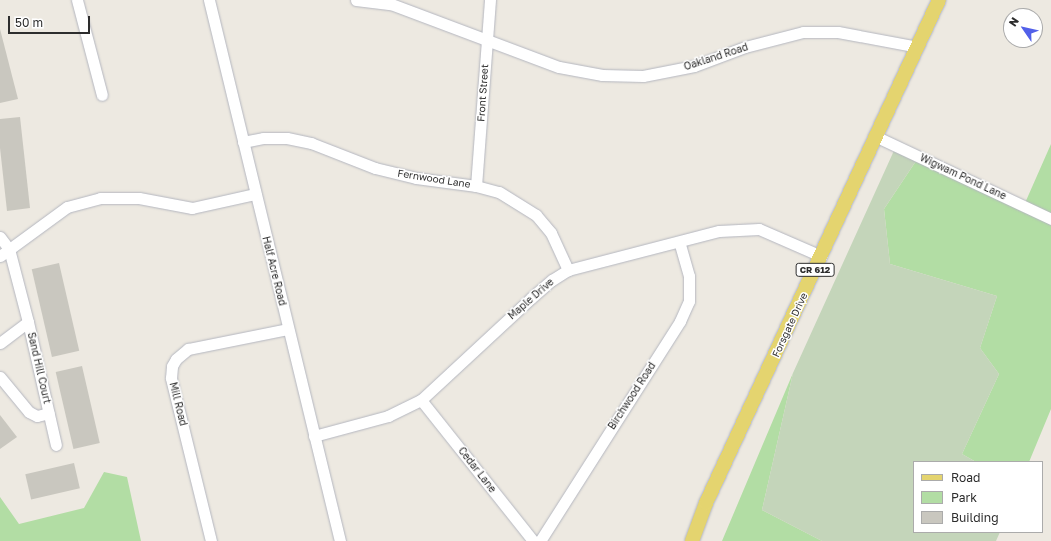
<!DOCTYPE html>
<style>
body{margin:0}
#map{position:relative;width:1051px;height:541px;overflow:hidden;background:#ede9e1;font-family:"Golos Text",sans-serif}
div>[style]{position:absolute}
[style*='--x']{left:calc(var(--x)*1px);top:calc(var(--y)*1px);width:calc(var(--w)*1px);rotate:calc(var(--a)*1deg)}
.green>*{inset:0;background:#b2dda4}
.cemetery>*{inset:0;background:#c4d5ba}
.building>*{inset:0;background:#c9c7bf;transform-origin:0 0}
.roads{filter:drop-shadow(0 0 1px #b4b6bf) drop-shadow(0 0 1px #b4b6bf)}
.minor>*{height:11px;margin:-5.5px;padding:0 5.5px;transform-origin:5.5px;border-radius:5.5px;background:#fff}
.major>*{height:14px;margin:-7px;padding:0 7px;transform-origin:7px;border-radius:7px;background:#e4d46f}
span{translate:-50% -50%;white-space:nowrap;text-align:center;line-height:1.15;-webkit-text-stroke:3px #fff;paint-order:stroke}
.shield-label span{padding:1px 3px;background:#fff;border:1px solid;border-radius:3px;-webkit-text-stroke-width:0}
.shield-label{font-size:9px;color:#2d2d2d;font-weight:700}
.street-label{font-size:10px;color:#2d2d2d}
.legend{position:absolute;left:913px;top:461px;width:130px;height:72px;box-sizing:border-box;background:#fff;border:1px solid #ababab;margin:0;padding:5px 7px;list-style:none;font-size:12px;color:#2d2d2d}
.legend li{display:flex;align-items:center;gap:8px;height:20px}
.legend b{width:20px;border:1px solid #ababab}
.north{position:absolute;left:1003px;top:8px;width:40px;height:40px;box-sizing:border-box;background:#fff;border:1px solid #ababab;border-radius:50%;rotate:304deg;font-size:11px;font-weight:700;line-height:16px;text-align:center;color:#2d2d2d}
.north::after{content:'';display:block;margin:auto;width:14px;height:18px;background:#5260e9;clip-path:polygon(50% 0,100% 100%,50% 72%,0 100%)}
.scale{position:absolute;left:8px;top:16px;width:82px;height:18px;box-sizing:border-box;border:2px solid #2d2d2d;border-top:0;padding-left:5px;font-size:12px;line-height:14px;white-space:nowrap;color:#2d2d2d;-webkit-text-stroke:3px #fff;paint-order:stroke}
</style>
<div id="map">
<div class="green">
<div style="clip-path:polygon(1051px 144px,1051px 409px,1029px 462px,976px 462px,962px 454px,999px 374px,980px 348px,997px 296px,890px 264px,884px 209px,920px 155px,1025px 203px)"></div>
<div style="clip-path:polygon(793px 373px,762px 510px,822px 541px,722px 541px)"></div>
<div style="clip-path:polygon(104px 472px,127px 477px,141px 541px,0 541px,0 497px,19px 524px,84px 508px)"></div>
</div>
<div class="cemetery">
<div style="clip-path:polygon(897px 144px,920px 155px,884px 209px,890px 264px,997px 296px,980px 348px,999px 374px,962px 454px,976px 462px,914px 462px,914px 532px,1000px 532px,996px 541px,822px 541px,762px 510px,793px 373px)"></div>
</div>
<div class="building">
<div style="clip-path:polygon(0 29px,18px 99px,0 103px)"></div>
<div style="clip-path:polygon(20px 117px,30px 208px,7px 211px,0 148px,0 119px)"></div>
<div style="left:59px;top:263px;width:90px;height:28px;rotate:77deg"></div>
<div style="left:82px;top:366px;width:79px;height:27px;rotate:77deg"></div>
<div style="clip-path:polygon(0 415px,17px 437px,0 449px)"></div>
<div style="left:74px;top:463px;width:26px;height:50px;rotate:77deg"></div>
</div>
<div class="roads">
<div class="minor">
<div style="--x:77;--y:0;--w:98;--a:75.3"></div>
<div style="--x:209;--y:0;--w:557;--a:76.39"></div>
<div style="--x:356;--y:0;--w:35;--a:7"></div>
<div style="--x:391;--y:4;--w:179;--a:20.6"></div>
<div style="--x:559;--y:67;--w:44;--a:10.5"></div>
<div style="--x:602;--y:75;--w:41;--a:1.4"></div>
<div style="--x:643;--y:76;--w:52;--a:-11.1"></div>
<div style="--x:694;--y:66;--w:54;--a:-20.4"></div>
<div style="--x:745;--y:47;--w:60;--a:-14.5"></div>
<div style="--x:803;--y:32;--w:35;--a:0"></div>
<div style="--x:838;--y:32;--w:81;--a:10.6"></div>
<div style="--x:875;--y:136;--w:195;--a:25.2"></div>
<div style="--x:243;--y:142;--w:20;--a:-11"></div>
<div style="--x:263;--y:138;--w:24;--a:0"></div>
<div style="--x:287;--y:138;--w:25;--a:12"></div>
<div style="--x:311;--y:143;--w:69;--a:21.3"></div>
<div style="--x:375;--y:168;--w:42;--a:13.7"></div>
<div style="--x:416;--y:178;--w:61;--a:7.6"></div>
<div style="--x:476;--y:186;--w:24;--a:15"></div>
<div style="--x:499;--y:192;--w:44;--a:31.9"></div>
<div style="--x:536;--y:215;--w:23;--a:50"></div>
<div style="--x:551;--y:233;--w:41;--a:65.3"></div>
<div style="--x:476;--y:186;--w:187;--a:-85.7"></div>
<div style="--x:0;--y:237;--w:15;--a:53"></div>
<div style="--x:9;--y:249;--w:75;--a:75.4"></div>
<div style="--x:28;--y:322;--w:126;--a:77.2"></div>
<div style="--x:0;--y:256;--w:83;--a:-36.2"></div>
<div style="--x:67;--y:207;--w:34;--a:-15"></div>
<div style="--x:100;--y:198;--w:39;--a:0"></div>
<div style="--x:139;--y:198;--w:54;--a:10.7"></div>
<div style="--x:192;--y:208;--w:65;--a:-12.5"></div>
<div style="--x:0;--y:343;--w:35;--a:-37"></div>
<div style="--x:0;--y:377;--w:45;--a:50.4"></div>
<div style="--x:29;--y:412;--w:9;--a:27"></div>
<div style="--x:37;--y:416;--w:12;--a:-14"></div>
<div style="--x:421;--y:400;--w:180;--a:51.5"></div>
<div style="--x:314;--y:436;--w:77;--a:-15.1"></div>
<div style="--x:388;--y:416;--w:37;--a:-26"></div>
<div style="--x:421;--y:400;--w:150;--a:-42.8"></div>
<div style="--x:531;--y:298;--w:28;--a:-41"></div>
<div style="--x:552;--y:280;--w:19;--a:-32"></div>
<div style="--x:568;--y:270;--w:156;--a:-14.5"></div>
<div style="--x:719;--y:231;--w:40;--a:-2.9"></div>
<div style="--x:759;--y:229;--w:68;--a:23.5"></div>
<div style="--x:211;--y:541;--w:168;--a:-103.8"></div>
<div style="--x:171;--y:378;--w:12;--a:-85"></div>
<div style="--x:172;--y:366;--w:8;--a:-60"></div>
<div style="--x:176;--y:359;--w:16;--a:-40"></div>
<div style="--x:188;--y:349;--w:102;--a:-11.3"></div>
<div style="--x:540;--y:541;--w:261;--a:-57.5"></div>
<div style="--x:680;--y:321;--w:22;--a:-66"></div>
<div style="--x:689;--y:301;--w:25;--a:-90"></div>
<div style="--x:689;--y:276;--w:35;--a:-106"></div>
</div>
<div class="major">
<div style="--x:692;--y:541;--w:40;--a:-69.8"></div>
<div style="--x:706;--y:503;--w:554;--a:-65.15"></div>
</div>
</div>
<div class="shield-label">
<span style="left:815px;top:270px">CR 612</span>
</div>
<div class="street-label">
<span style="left:716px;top:57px;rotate:-18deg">Oakland Road</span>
<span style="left:483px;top:93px;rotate:-86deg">Front Street</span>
<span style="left:963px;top:177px;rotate:25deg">Wigwam Pond Lane</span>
<span style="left:434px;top:179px;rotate:9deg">Fernwood Lane</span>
<span style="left:274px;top:271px;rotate:76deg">Half Acre Road</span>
<span style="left:531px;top:299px;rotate:-41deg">Maple Drive</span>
<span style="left:790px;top:325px;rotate:-65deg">Forsgate Drive</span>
<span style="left:39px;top:368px;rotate:77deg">Sand Hill Court</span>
<span style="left:632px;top:396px;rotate:-57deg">Birchwood Road</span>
<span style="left:178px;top:404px;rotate:76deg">Mill Road</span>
<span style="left:477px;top:470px;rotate:52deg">Cedar Lane</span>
</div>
<ul class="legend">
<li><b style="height:5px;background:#e4d46f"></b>Road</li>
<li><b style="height:11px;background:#b2dda4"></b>Park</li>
<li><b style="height:11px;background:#c9c7bf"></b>Building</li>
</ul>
<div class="north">N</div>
<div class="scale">50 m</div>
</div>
